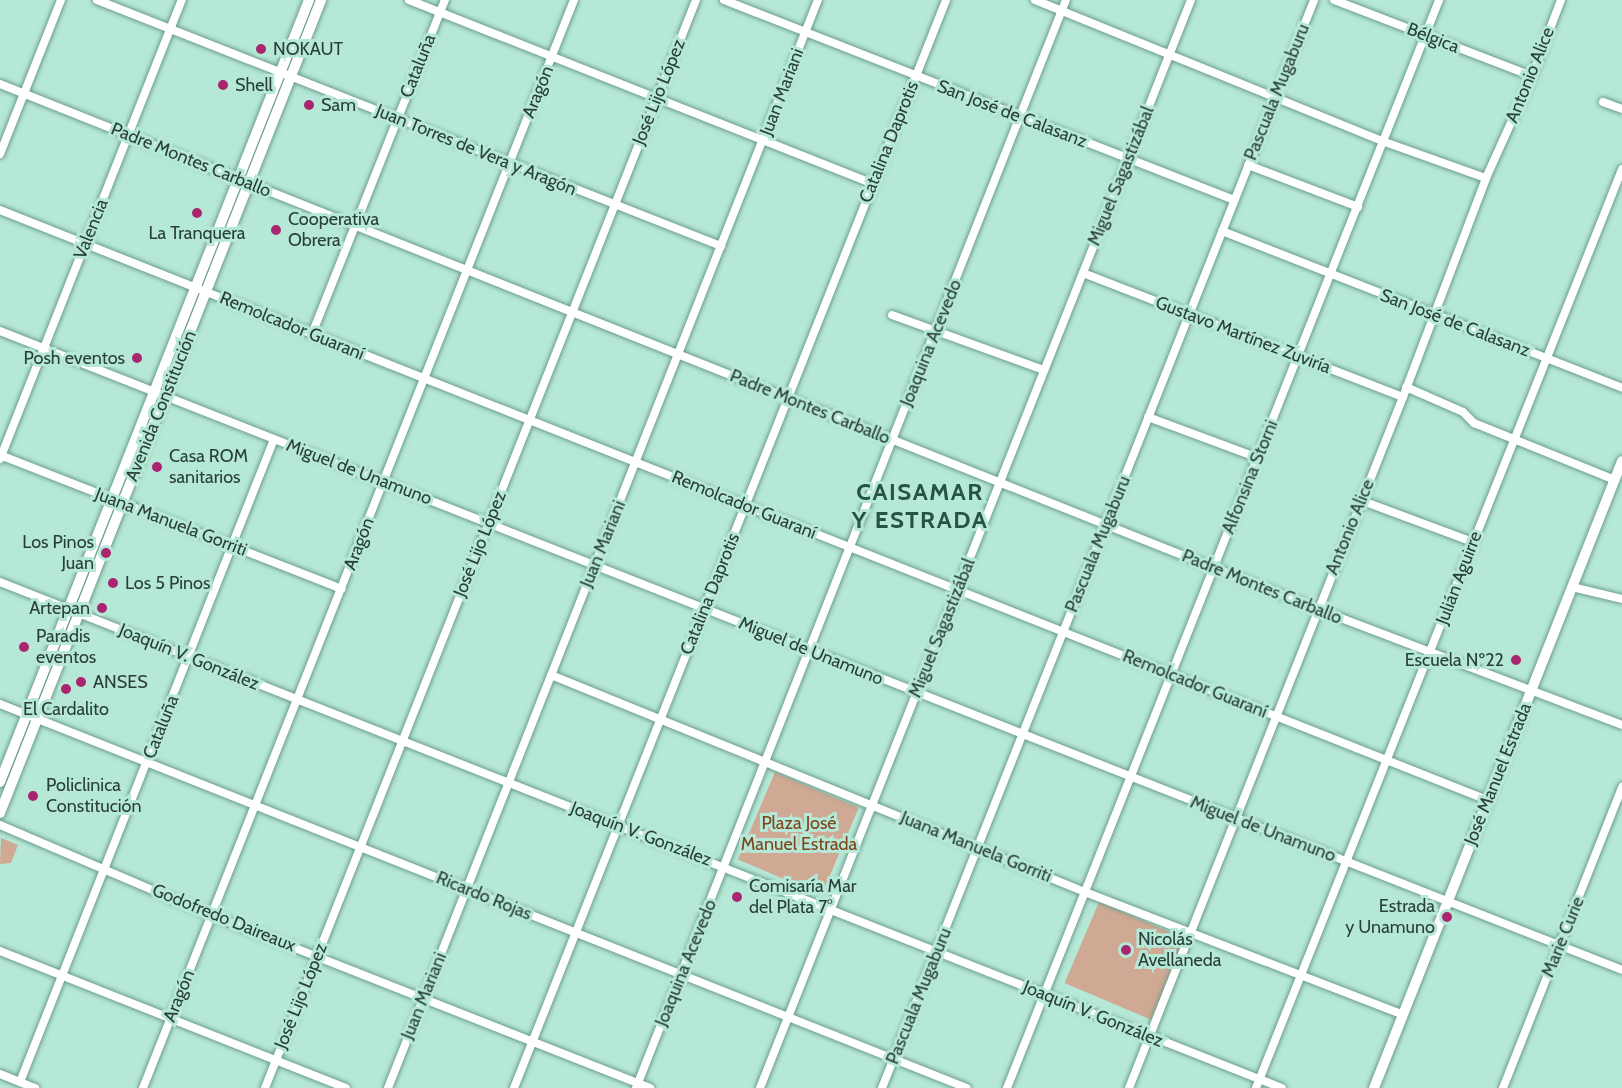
<!DOCTYPE html>
<meta charset="utf-8">
<style>
body{margin:0}
#map{position:relative;width:1622px;height:1088px;overflow:hidden;background:#b6e8d7;font-family:Cabin,sans-serif}
div>[style]{position:absolute}
[style*='--x']{left:calc(var(--x)*1px);top:calc(var(--y)*1px);width:calc(var(--w)*1px);rotate:calc(var(--a)*1deg)}
.green>*{inset:0;background:#cfa993;transform-origin:0 0}
.roads{filter:drop-shadow(0 0 2px #6d9d8d) drop-shadow(0 0 2px #6d9d8d)}
.minor>*{height:8px;margin:-4px;padding:0 4px;transform-origin:4px;border-radius:4px;background:#fff}
.major>*{height:10px;margin:-5px;padding:0 5px;transform-origin:5px;border-radius:5px;background:#fff}
.dots>*{width:16px;height:16px;translate:-50% -50%;box-sizing:border-box;border:3px solid #b6e8d7;border-radius:50%}
span{translate:-50% -50%;white-space:nowrap;text-align:center;line-height:1.15;-webkit-text-stroke:6px #b6e8d7;paint-order:stroke}
.street-label{font-size:18px;color:#2a3f38}
.poi-label{font-size:18px;color:#2a3f38}
.left{translate:0 -50%;text-align:left}
.right{translate:-100% -50%;text-align:right}
.park-label{font-size:18px;color:#7d441d}
.district-label{font-size:24px;color:#255346;font-weight:700;letter-spacing:1.5px}
</style>
<div id="map">
<div class="green">
<div style="left:775px;top:772px;width:91px;height:95px;rotate:23deg"></div>
<div style="clip-path:polygon(1px 838px,18px 845px,11px 863px,0 864px)"></div>
<div style="left:1099px;top:902px;width:96px;height:88px;rotate:23deg"></div>
</div>
<div class="roads">
<div class="minor">
<div style="--x:97;--y:0;--w:671;--a:21.52"></div>
<div style="--x:409;--y:0;--w:499;--a:21.6"></div>
<div style="--x:724;--y:0;--w:548;--a:21.41"></div>
<div style="--x:1035;--y:0;--w:375;--a:22.1"></div>
<div style="--x:1382;--y:141;--w:110;--a:19.6"></div>
<div style="--x:1334;--y:0;--w:212;--a:21"></div>
<div style="--x:0;--y:84;--w:1418;--a:21.73"></div>
<div style="--x:1317;--y:609;--w:326;--a:20.8"></div>
<div style="--x:1603;--y:102;--w:20;--a:20"></div>
<div style="--x:0;--y:154;--w:166;--a:-68.4"></div>
<div style="--x:1248;--y:165;--w:118;--a:20.9"></div>
<div style="--x:0;--y:210;--w:1600;--a:21.64"></div>
<div style="--x:1222;--y:231;--w:430;--a:21.4"></div>
<div style="--x:1083;--y:273;--w:343;--a:21.2"></div>
<div style="--x:892;--y:315;--w:162;--a:19.9"></div>
<div style="--x:0;--y:331;--w:1743;--a:21.5"></div>
<div style="--x:312;--y:334;--w:360;--a:-68.3"></div>
<div style="--x:1406;--y:387;--w:62;--a:23.7"></div>
<div style="--x:1463;--y:412;--w:16;--a:45"></div>
<div style="--x:1474;--y:423;--w:152;--a:22"></div>
<div style="--x:1148;--y:417;--w:117;--a:20.4"></div>
<div style="--x:0;--y:455;--w:367;--a:21.4"></div>
<div style="--x:0;--y:459;--w:494;--a:-68.4"></div>
<div style="--x:1360;--y:500;--w:121;--a:20.4"></div>
<div style="--x:0;--y:582;--w:1378;--a:21.54"></div>
<div style="--x:1572;--y:587;--w:51;--a:13.5"></div>
<div style="--x:551;--y:675;--w:576;--a:22.12"></div>
<div style="--x:1085;--y:892;--w:341;--a:21.1"></div>
<div style="--x:0;--y:704;--w:1040;--a:21.66"></div>
<div style="--x:0;--y:825;--w:229;--a:23.1"></div>
<div style="--x:211;--y:915;--w:472;--a:21.5"></div>
<div style="--x:0;--y:951;--w:372;--a:21.6"></div>
<div style="--x:0;--y:1074;--w:38;--a:22"></div>
<div style="--x:20;--y:1082;--w:691;--a:-68.44"></div>
<div style="--x:143;--y:1088;--w:1170;--a:-68.39"></div>
<div style="--x:265;--y:1088;--w:1170;--a:-68.39"></div>
<div style="--x:388;--y:1088;--w:1170;--a:-68.44"></div>
<div style="--x:514;--y:1088;--w:1171;--a:-68.34"></div>
<div style="--x:636;--y:1088;--w:1170;--a:-68.44"></div>
<div style="--x:760;--y:1088;--w:1170;--a:-68.39"></div>
<div style="--x:882;--y:1088;--w:1171;--a:-68.34"></div>
<div style="--x:1007;--y:1088;--w:1171;--a:-68.34"></div>
<div style="--x:1129;--y:1088;--w:743;--a:-68.37"></div>
<div style="--x:1403;--y:397;--w:234;--a:-69.2"></div>
<div style="--x:1486;--y:178;--w:112;--a:-65.7"></div>
<div style="--x:1532;--y:76;--w:81;--a:-69.1"></div>
<div style="--x:1256;--y:1088;--w:989;--a:-68.28"></div>
<div style="--x:1503;--y:1088;--w:324;--a:-68.4"></div>
</div>
<div class="major">
<div style="--x:0;--y:782;--w:841;--a:-68.44"></div>
<div style="--x:0;--y:813;--w:874;--a:-68.45"></div>
<div style="--x:1374;--y:1088;--w:674;--a:-68.42"></div>
</div>
</div>
<div class="dots">
<div style="left:261px;top:49px;background:#aa256f"></div>
<div style="left:223px;top:85px;background:#aa256f"></div>
<div style="left:309px;top:105px;background:#aa256f"></div>
<div style="left:197px;top:213px;background:#aa256f"></div>
<div style="left:276px;top:230px;background:#aa256f"></div>
<div style="left:137px;top:358px;background:#aa256f"></div>
<div style="left:157px;top:467px;background:#aa256f"></div>
<div style="left:106px;top:553px;background:#aa256f"></div>
<div style="left:113px;top:583px;background:#aa256f"></div>
<div style="left:102px;top:608px;background:#aa256f"></div>
<div style="left:24px;top:647px;background:#aa256f"></div>
<div style="left:1516px;top:660px;background:#aa256f"></div>
<div style="left:81px;top:682px;background:#aa256f"></div>
<div style="left:66px;top:689px;background:#aa256f"></div>
<div style="left:33px;top:796px;background:#aa256f"></div>
<div style="left:737px;top:897px;background:#aa256f"></div>
<div style="left:1447px;top:917px;background:#aa256f"></div>
<div style="left:1126px;top:950px;background:#aa256f"></div>
</div>
<div class="street-label">
<span style="left:1433px;top:38px;rotate:21deg">Bélgica</span>
<span style="left:418px;top:66px;rotate:-68deg">Cataluña</span>
<span style="left:1530px;top:75px;rotate:-68deg">Antonio Alice</span>
<span style="left:538px;top:92px;rotate:-68deg">Aragón</span>
<span style="left:659px;top:92px;rotate:-68deg">José Lijo López</span>
<span style="left:782px;top:92px;rotate:-69deg">Juan Mariani</span>
<span style="left:1277px;top:92px;rotate:-68deg">Pascuala Mugaburu</span>
<span style="left:1012px;top:114px;rotate:21deg">San José de Calasanz</span>
<span style="left:889px;top:142px;rotate:-68deg">Catalina Daprotis</span>
<span style="left:476px;top:150px;rotate:22deg">Juan Torres de Vera y Aragón</span>
<span style="left:191px;top:160px;rotate:22deg">Padre Montes Carballo</span>
<span style="left:1121px;top:176px;rotate:-68deg">Miguel Sagastizábal</span>
<span style="left:91px;top:229px;rotate:-68deg">Valencia</span>
<span style="left:1455px;top:323px;rotate:21deg">San José de Calasanz</span>
<span style="left:292px;top:326px;rotate:22deg">Remolcador Guaraní</span>
<span style="left:1243px;top:335px;rotate:21deg">Gustavo Martínez Zuviría</span>
<span style="left:931px;top:343px;rotate:-68deg">Joaquina Acevedo</span>
<span style="left:161px;top:406px;rotate:-68deg">Avenida Constitución</span>
<span style="left:810px;top:407px;rotate:22deg">Padre Montes Carballo</span>
<span style="left:359px;top:472px;rotate:21deg">Miguel de Unamuno</span>
<span style="left:1250px;top:477px;rotate:-68deg">Alfonsina Storni</span>
<span style="left:744px;top:505px;rotate:22deg">Remolcador Guaraní</span>
<span style="left:171px;top:522px;rotate:21deg">Juana Manuela Gorriti</span>
<span style="left:1350px;top:527px;rotate:-68deg">Antonio Alice</span>
<span style="left:359px;top:544px;rotate:-69deg">Aragón</span>
<span style="left:480px;top:544px;rotate:-68deg">José Lijo López</span>
<span style="left:603px;top:544px;rotate:-68deg">Juan Mariani</span>
<span style="left:1098px;top:544px;rotate:-68deg">Pascuala Mugaburu</span>
<span style="left:1459px;top:578px;rotate:-69deg">Julián Aguirre</span>
<span style="left:1262px;top:587px;rotate:22deg">Padre Montes Carballo</span>
<span style="left:710px;top:594px;rotate:-68deg">Catalina Daprotis</span>
<span style="left:942px;top:628px;rotate:-68deg">Miguel Sagastizábal</span>
<span style="left:811px;top:651px;rotate:22deg">Miguel de Unamuno</span>
<span style="left:189px;top:657px;rotate:22deg">Joaquín V. González</span>
<span style="left:1195px;top:684px;rotate:22deg">Remolcador Guaraní</span>
<span style="left:161px;top:727px;rotate:-68deg">Cataluña</span>
<span style="left:1498px;top:774px;rotate:-68deg">José Manuel Estrada</span>
<span style="left:1263px;top:829px;rotate:21deg">Miguel de Unamuno</span>
<span style="left:641px;top:834px;rotate:21deg">Joaquín V. González</span>
<span style="left:976px;top:847px;rotate:22deg">Juana Manuela Gorriti</span>
<span style="left:484px;top:896px;rotate:22deg">Ricardo Rojas</span>
<span style="left:224px;top:918px;rotate:22deg">Godofredo Daireaux</span>
<span style="left:1563px;top:937px;rotate:-68deg">Marie Curie</span>
<span style="left:686px;top:963px;rotate:-68deg">Joaquina Acevedo</span>
<span style="left:179px;top:996px;rotate:-68deg">Aragón</span>
<span style="left:301px;top:996px;rotate:-68deg">José Lijo López</span>
<span style="left:424px;top:996px;rotate:-68deg">Juan Mariani</span>
<span style="left:919px;top:996px;rotate:-68deg">Pascuala Mugaburu</span>
<span style="left:1093px;top:1014px;rotate:22deg">Joaquín V. González</span>
</div>
<div class="poi-label">
<span class="left" style="left:273px;top:49px">NOKAUT</span>
<span class="left" style="left:235px;top:85px">Shell</span>
<span class="left" style="left:321px;top:105px">Sam</span>
<span class="left" style="left:288px;top:230px">Cooperativa<br>Obrera</span>
<span style="left:197px;top:233px">La Tranquera</span>
<span class="right" style="left:125px;top:358px">Posh eventos</span>
<span class="left" style="left:169px;top:467px">Casa ROM<br>sanitarios</span>
<span class="right" style="left:94px;top:553px">Los Pinos<br>Juan</span>
<span class="left" style="left:125px;top:583px">Los 5 Pinos</span>
<span class="right" style="left:90px;top:608px">Artepan</span>
<span class="left" style="left:36px;top:647px">Paradis<br>eventos</span>
<span class="right" style="left:1504px;top:660px">Escuela Nº22</span>
<span class="left" style="left:93px;top:682px">ANSES</span>
<span style="left:66px;top:709px">El Cardalito</span>
<span class="left" style="left:46px;top:796px">Policlinica<br>Constitución</span>
<span class="left" style="left:749px;top:897px">Comisaría Mar<br>del Plata 7°</span>
<span class="right" style="left:1435px;top:917px">Estrada<br>y Unamuno</span>
<span class="left" style="left:1138px;top:950px">Nicolás<br>Avellaneda</span>
</div>
<div class="park-label">
<span style="left:799px;top:834px">Plaza José<br>Manuel Estrada</span>
</div>
<div class="district-label">
<span style="left:920px;top:506px">CAISAMAR<br>Y ESTRADA</span>
</div>
</div>
